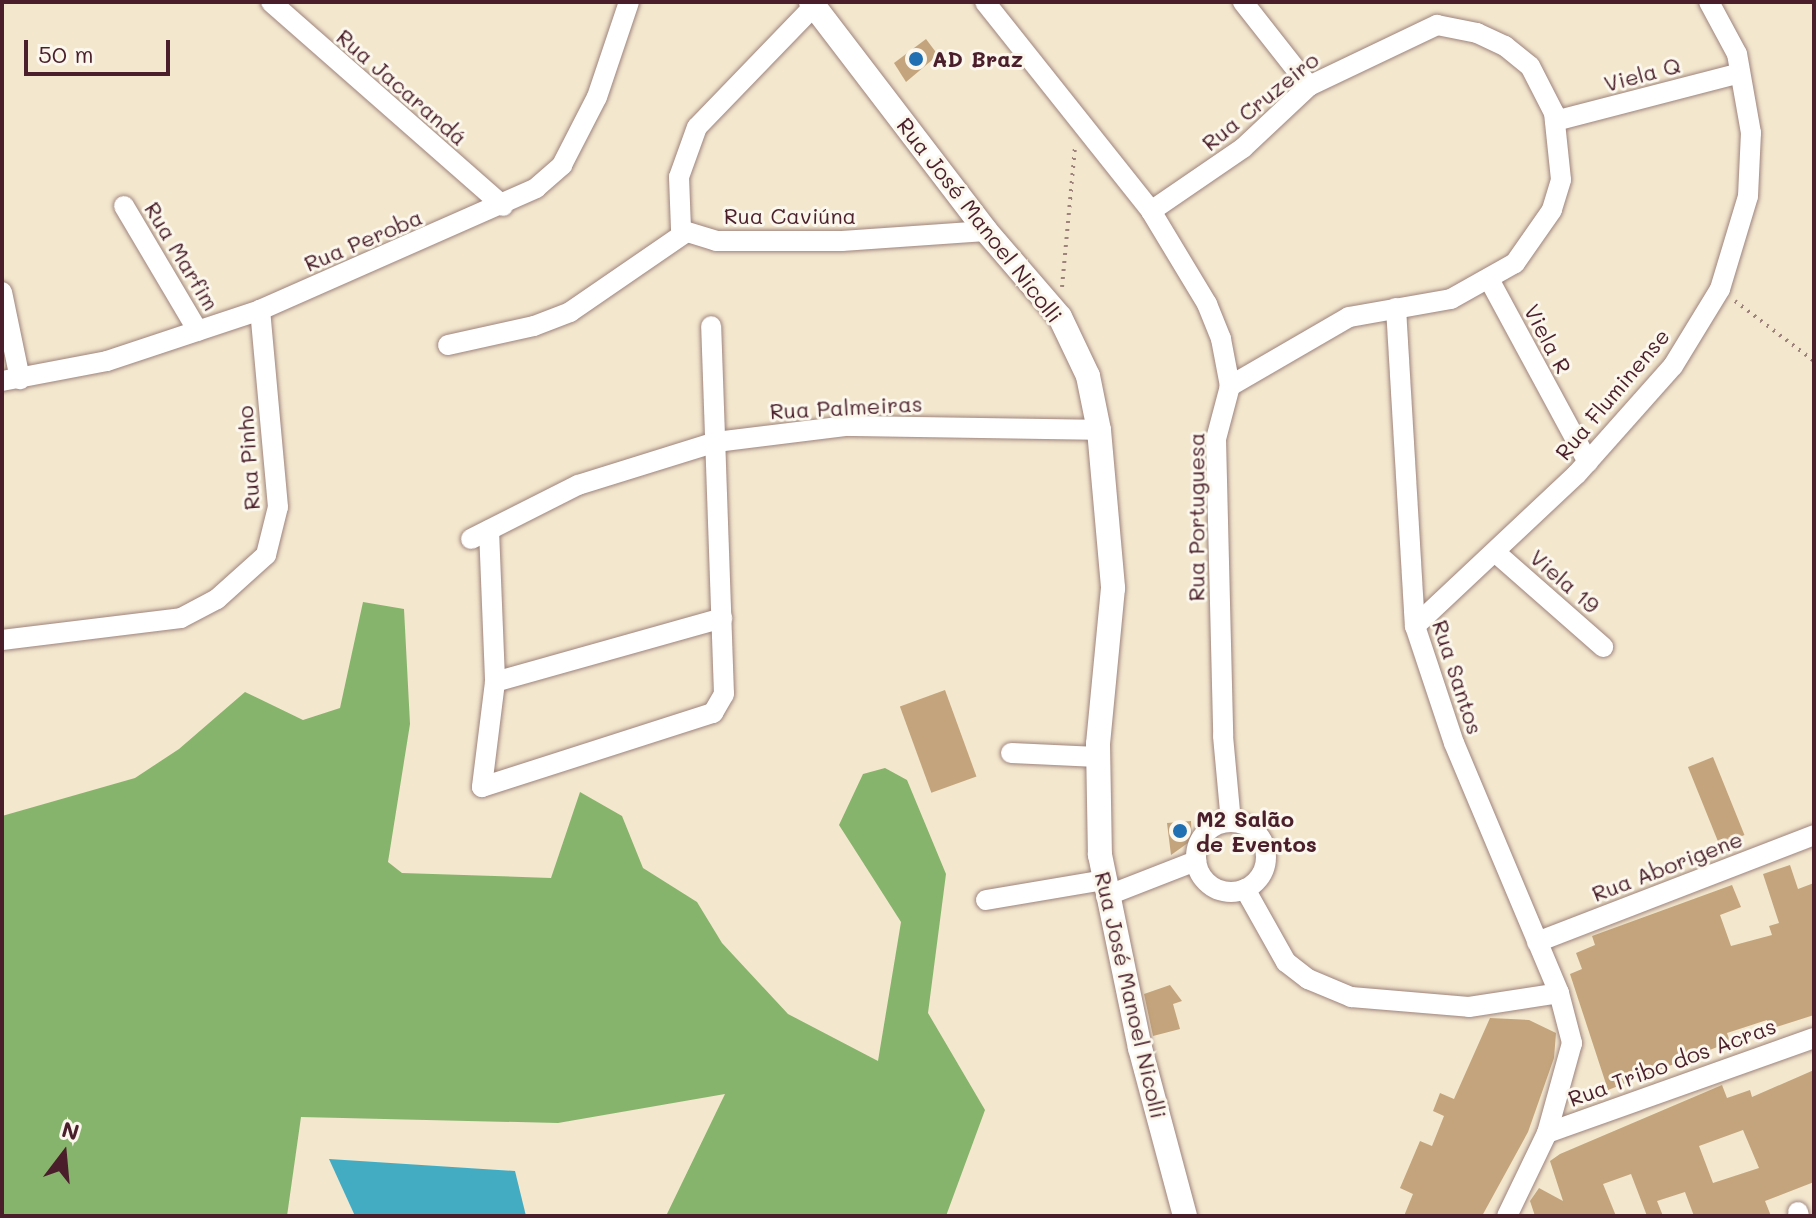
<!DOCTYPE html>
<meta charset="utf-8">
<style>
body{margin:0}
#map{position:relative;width:1816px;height:1218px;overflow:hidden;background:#f3e7ce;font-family:Mali,sans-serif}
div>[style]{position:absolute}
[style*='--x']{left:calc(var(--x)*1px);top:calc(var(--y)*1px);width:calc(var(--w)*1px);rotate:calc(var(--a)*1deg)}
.forest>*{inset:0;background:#87b46c}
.water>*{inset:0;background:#43acc3}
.building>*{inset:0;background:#c4a47c;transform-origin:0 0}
.path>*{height:4px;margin-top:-2px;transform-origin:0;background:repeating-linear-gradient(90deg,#9e837c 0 2px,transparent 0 8px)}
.roads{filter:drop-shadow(0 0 2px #9e837c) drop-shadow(0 0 2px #9e837c)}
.minor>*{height:20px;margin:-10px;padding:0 10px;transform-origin:10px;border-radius:10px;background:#fff}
.minor>.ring{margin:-10px;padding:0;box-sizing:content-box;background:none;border:20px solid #fff;border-radius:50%}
.major>*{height:24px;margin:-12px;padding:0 12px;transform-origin:12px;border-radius:12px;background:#fff}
.dots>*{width:22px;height:22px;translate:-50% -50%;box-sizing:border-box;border:4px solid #fbf7ec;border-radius:50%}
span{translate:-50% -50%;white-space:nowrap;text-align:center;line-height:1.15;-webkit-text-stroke:6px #fbf7ec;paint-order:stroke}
.poi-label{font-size:22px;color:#4a1f2b;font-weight:700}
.left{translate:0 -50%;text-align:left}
.street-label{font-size:22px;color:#4a1f2b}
.frame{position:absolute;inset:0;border:4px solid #4a1f2b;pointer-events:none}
.north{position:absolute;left:24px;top:1114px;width:80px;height:80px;-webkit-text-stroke:6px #fbf7ec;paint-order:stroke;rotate:16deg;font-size:22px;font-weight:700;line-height:32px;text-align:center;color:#4a1f2b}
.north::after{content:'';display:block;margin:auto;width:28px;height:36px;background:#4a1f2b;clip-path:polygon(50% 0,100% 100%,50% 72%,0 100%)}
.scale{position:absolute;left:24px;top:40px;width:146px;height:36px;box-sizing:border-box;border:4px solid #4a1f2b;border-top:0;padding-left:10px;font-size:24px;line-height:28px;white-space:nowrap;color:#4a1f2b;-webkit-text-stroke:6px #fbf7ec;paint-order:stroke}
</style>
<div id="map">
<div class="forest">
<div style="clip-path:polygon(363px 602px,404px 609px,410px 724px,388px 862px,402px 873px,551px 878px,580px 792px,622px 816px,643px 868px,697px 902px,722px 943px,788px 1014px,878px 1061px,901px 922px,839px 825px,863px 774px,885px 768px,907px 780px,946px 874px,928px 1013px,985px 1110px,946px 1216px,666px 1216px,725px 1094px,558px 1123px,301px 1117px,287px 1216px,2px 1216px,2px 816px,135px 778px,179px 749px,245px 692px,303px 720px,340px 708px)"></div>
</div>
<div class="water">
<div style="clip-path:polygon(329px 1159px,515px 1171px,526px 1216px,355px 1216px)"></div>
</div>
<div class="building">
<div style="clip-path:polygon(926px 39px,938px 55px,906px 82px,894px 63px)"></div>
<div style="left:945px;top:690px;width:92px;height:48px;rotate:70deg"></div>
<div style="left:1713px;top:757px;width:84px;height:27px;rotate:68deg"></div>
<div style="clip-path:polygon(1191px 821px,1192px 840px,1171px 855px,1167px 823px)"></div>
<div style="clip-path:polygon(1790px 865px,1798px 889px,1814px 883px,1814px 1015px,1770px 1029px,1767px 1020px,1727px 1033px,1730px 1042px,1608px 1090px,1570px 974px,1582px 969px,1576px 953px,1595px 945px,1592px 936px,1732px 885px,1741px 907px,1720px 915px,1731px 946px,1772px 935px,1769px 926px,1779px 923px,1763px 874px)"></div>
<div style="clip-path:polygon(1170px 985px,1182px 1001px,1173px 1004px,1180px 1029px,1153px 1036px,1144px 994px)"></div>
<div style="clip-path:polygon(1490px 1018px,1529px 1020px,1556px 1033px,1554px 1058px,1528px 1132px,1482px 1216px,1404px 1216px,1413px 1194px,1400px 1188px,1420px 1141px,1432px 1146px,1444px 1116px,1433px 1111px,1440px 1093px,1454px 1099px)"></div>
<div style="clip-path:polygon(evenodd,1814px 1070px,1814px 1182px,1765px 1201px,1771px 1216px,1694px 1216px,1685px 1192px,1657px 1201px,1663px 1216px,1647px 1216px,1631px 1174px,1603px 1184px,1616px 1216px,1535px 1216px,1530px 1201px,1539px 1188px,1563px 1201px,1550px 1161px,1560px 1154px,1722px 1085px,1727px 1098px,1750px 1090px,1752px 1097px,1814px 1070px,1743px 1130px,1759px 1168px,1713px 1183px,1699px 1146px,1743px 1130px)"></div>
</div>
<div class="path">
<div style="--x:1062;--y:287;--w:140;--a:-84.7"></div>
<div style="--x:1735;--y:301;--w:99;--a:37.2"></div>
</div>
<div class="roads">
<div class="minor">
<div style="--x:271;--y:2;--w:309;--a:41.3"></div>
<div style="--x:985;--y:2;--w:267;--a:51.5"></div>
<div style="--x:1151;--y:211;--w:109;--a:58.9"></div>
<div style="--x:1207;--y:304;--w:38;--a:68"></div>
<div style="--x:1221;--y:339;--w:48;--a:79.2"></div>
<div style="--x:1230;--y:386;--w:55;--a:104.8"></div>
<div style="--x:1216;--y:439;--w:297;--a:88.6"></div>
<div style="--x:1223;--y:736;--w:86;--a:84.7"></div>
<div style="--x:1243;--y:2;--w:107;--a:51.8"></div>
<div style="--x:814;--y:6;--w:168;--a:134"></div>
<div style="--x:697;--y:127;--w:53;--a:109.8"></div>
<div style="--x:679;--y:177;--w:53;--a:87.8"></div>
<div style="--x:681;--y:230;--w:37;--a:17"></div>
<div style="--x:716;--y:241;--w:126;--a:0"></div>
<div style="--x:842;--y:241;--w:144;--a:-4"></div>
<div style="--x:1555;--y:121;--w:191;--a:-14.5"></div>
<div style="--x:124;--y:206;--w:145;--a:59.4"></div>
<div style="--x:1151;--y:211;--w:112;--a:-34.4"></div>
<div style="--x:1243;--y:148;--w:91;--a:-43.2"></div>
<div style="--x:1309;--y:86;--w:142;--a:-25.5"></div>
<div style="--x:1437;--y:25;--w:41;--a:11.3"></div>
<div style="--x:1477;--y:33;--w:31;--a:25"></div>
<div style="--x:1505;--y:46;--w:32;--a:39"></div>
<div style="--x:1530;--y:66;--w:53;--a:62.9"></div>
<div style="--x:1554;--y:113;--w:67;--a:84"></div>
<div style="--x:1561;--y:180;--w:31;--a:107"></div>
<div style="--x:1552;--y:210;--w:65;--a:124.9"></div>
<div style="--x:1515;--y:263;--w:73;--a:150.6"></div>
<div style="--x:1451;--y:299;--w:104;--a:170"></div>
<div style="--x:1349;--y:317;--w:138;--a:149.9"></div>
<div style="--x:1490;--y:281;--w:206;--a:61.6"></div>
<div style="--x:2;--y:292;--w:89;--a:78.3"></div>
<div style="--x:1396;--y:308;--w:319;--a:86.6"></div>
<div style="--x:1415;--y:626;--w:123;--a:71.6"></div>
<div style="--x:1454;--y:743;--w:271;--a:67.2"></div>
<div style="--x:1559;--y:993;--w:52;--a:75.4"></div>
<div style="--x:1572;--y:1043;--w:93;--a:105.5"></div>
<div style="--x:1547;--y:1133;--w:92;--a:115.7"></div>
<div style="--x:448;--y:345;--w:88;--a:-12.5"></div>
<div style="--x:534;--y:326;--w:39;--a:-21"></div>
<div style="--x:570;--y:312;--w:140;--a:-34.5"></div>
<div style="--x:2;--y:381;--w:107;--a:-10.8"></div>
<div style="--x:107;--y:361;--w:161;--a:-18.4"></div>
<div style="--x:260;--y:310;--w:302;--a:-23.8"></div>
<div style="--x:536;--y:188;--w:35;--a:-41"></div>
<div style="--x:562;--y:165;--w:76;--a:-62.8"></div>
<div style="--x:597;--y:97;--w:100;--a:-71.4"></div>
<div style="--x:489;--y:530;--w:152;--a:87.7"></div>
<div style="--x:495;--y:682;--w:106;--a:97.1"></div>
<div style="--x:482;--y:787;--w:243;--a:-17.8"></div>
<div style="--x:713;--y:713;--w:22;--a:-60"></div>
<div style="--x:724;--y:694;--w:368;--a:-92"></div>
<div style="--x:471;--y:539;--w:120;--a:-26.8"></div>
<div style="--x:578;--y:485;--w:145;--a:-17.3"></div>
<div style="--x:716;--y:442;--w:132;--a:-7"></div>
<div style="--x:847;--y:426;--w:252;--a:0.9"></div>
<div style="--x:1495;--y:552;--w:144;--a:41.3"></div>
<div style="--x:1415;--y:626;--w:222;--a:-43.2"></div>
<div style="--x:1577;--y:474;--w:144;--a:-48.4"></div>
<div style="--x:1673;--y:366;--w:90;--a:-58.6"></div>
<div style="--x:1720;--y:289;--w:97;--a:-73.2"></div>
<div style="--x:1748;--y:196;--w:63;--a:-87.3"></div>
<div style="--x:1751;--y:133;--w:80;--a:-100"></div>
<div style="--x:1737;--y:54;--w:59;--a:-118.3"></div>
<div style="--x:2;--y:640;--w:180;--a:-7"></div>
<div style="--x:181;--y:618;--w:41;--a:-27.8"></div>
<div style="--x:217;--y:599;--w:66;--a:-41.9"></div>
<div style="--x:266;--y:555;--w:49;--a:-76"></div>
<div style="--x:278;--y:507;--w:198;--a:-95.2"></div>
<div style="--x:495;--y:682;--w:236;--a:-15.7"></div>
<div style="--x:1011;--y:753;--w:87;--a:2.6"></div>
<div class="ring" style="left:1196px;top:822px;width:50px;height:50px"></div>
<div style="--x:1245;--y:889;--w:84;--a:60.7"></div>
<div style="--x:1286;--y:962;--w:28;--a:38"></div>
<div style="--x:1308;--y:979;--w:47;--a:22.7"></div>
<div style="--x:1351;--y:997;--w:118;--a:4.8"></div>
<div style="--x:1469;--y:1007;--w:91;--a:-8.8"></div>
<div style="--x:1106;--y:896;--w:97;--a:-21.3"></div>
<div style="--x:986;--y:900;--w:120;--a:-9.6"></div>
<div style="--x:1537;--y:942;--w:297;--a:-21.1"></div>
<div style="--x:1547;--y:1133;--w:283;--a:-19.6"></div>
<div style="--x:1798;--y:1212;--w:4;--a:76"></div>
</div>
<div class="major">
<div style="--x:811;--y:2;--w:288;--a:52.6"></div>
<div style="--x:986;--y:231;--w:113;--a:49.3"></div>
<div style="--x:1060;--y:317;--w:65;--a:64.6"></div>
<div style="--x:1088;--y:376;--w:55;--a:78.5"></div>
<div style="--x:1099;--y:430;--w:159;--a:84.9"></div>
<div style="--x:1113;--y:588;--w:157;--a:95.5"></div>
<div style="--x:1098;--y:744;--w:111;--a:89"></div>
<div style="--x:1100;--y:855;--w:197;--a:78.3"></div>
<div style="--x:1140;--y:1048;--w:174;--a:75"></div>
</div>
</div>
<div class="dots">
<div style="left:916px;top:59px;background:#1f6fb2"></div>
<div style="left:1180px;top:831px;background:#1f6fb2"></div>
</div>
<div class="poi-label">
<span class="left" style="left:932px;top:59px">AD Braz</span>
<span class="left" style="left:1196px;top:831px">M2 Salão<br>de Eventos</span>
</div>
<div class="street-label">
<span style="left:1642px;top:74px;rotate:-15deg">Viela Q</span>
<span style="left:402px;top:87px;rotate:41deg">Rua Jacarandá</span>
<span style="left:1260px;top:101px;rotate:-39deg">Rua Cruzeiro</span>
<span style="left:790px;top:216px">Rua Caviúna</span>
<span style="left:980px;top:220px;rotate:52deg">Rua José Manoel Nicolli</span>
<span style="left:363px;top:240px;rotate:-23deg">Rua Peroba</span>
<span style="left:182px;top:256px;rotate:59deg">Rua Marfim</span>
<span style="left:1548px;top:339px;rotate:62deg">Viela R</span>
<span style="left:1612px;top:394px;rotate:-50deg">Rua Fluminense</span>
<span style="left:846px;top:407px;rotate:-3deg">Rua Palmeiras</span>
<span style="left:248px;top:458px;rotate:-94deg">Rua Pinho</span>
<span style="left:1196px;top:517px;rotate:-90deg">Rua Portuguesa</span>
<span style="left:1565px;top:581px;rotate:41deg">Viela 19</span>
<span style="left:1458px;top:677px;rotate:72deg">Rua Santos</span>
<span style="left:1667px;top:866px;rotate:-21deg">Rua Aborigene</span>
<span style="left:1131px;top:995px;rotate:77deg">Rua José Manoel Nicolli</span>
<span style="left:1672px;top:1062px;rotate:-20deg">Rua Tribo dos Acras</span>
</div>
<div class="frame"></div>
<div class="north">N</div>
<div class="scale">50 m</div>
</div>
